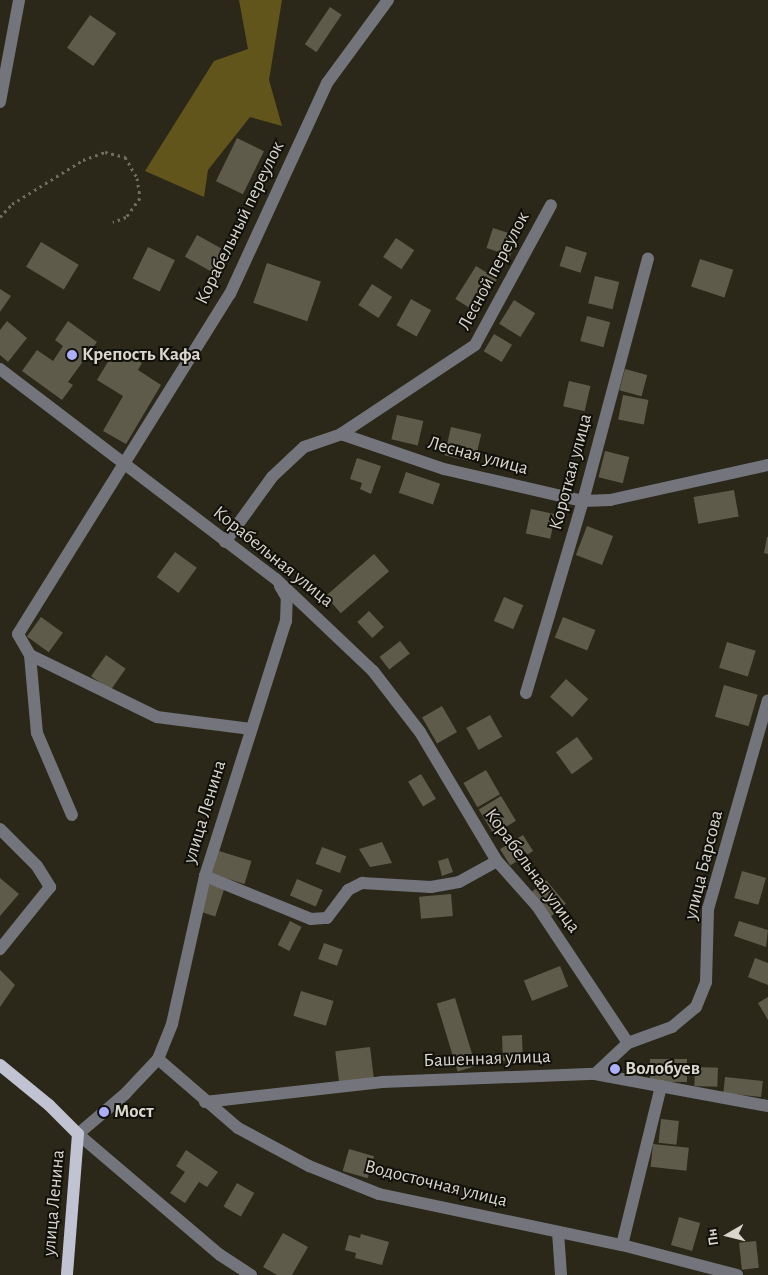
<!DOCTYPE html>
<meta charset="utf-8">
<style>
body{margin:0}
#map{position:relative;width:768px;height:1275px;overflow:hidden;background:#2b2819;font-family:"Alegreya Sans",sans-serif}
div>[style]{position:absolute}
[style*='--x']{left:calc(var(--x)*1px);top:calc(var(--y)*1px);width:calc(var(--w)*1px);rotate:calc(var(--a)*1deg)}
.forest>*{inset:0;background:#61551b}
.building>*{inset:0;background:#5f5b4a;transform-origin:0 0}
.path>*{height:3px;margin-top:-1.5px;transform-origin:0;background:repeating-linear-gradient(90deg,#706e61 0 2.5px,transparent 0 6.5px)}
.minor>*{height:12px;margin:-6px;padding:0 6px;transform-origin:6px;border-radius:6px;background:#74757c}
.major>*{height:12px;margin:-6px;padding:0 6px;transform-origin:6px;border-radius:6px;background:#c1c2d2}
.dots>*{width:14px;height:14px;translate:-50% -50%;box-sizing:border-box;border:2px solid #12100a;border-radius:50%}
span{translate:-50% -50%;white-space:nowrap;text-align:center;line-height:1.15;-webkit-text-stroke:4px #12100a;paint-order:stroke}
.street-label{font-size:19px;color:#d8d6cd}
.poi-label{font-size:19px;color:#d8d6cd;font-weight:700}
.left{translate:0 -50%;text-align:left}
.north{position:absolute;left:703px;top:1210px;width:50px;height:50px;-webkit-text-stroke:4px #12100a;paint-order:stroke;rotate:262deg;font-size:14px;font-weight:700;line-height:20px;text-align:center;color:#d8d6cd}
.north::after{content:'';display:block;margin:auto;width:18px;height:22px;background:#d8d6cd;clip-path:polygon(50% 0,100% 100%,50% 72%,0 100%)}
</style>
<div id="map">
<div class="forest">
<div style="clip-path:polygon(239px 0,282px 0,269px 80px,282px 126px,250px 117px,208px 170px,204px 197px,145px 171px,214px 61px,248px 49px)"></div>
</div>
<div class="building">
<div style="left:330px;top:7px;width:14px;height:45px;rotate:34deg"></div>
<div style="left:90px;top:15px;width:32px;height:40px;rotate:35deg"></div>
<div style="left:237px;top:138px;width:30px;height:48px;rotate:26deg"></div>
<div style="left:493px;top:228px;width:25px;height:21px;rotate:18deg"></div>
<div style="left:197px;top:235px;width:31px;height:25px;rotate:29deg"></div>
<div style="left:396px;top:238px;width:22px;height:23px;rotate:34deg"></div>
<div style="left:41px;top:242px;width:44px;height:29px;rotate:31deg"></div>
<div style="left:566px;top:246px;width:22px;height:21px;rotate:18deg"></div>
<div style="left:148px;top:247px;width:30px;height:35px;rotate:26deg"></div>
<div style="left:700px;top:259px;width:35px;height:29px;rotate:18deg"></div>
<div style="left:267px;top:263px;width:57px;height:42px;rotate:19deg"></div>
<div style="left:476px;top:266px;width:25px;height:39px;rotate:32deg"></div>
<div style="left:595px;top:276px;width:25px;height:28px;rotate:14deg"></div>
<div style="left:372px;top:284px;width:24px;height:25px;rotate:33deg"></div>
<div style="clip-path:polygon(0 289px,11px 296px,0 312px)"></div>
<div style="left:411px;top:299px;width:23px;height:30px;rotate:29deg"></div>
<div style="left:514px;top:300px;width:25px;height:28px;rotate:32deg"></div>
<div style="left:587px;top:316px;width:24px;height:26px;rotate:15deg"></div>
<div style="clip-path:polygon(7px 321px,27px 338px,8px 362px,0 355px,0 330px)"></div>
<div style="clip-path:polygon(68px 321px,97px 342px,68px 382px,73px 385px,62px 400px,22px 371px,37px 350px,53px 361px,63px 346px,55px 340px)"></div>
<div style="left:494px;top:334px;width:21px;height:20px;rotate:31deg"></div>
<div style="clip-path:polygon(121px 350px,142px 363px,138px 370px,161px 385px,126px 444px,103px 431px,123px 396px,97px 380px,112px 355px,116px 357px)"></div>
<div style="left:625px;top:369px;width:23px;height:22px;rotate:15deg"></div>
<div style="left:569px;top:381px;width:22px;height:26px;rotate:13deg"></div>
<div style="left:623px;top:395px;width:26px;height:25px;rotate:11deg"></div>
<div style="left:397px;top:415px;width:27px;height:25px;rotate:13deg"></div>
<div style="left:451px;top:427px;width:31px;height:29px;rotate:13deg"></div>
<div style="left:605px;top:451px;width:25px;height:27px;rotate:14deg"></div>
<div style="clip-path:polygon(357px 458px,381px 466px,371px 494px,360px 489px,362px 483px,350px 479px)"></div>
<div style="left:406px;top:472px;width:36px;height:22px;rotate:19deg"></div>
<div style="left:734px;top:490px;width:27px;height:41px;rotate:80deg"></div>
<div style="left:531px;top:509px;width:25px;height:25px;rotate:12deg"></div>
<div style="left:587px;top:526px;width:28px;height:31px;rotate:21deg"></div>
<div style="clip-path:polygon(767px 537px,768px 537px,768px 554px,764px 553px)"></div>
<div style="left:175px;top:552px;width:27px;height:31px;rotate:36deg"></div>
<div style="left:374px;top:554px;width:23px;height:64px;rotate:49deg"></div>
<div style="left:504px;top:597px;width:21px;height:26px;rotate:23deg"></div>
<div style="left:369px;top:611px;width:22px;height:16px;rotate:47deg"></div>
<div style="left:41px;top:617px;width:27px;height:24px;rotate:36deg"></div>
<div style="left:563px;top:617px;width:35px;height:22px;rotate:22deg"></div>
<div style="left:400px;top:641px;width:16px;height:26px;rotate:52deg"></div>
<div style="left:727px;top:642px;width:30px;height:27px;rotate:17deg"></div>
<div style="left:106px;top:655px;width:24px;height:26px;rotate:35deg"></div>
<div style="left:566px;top:679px;width:30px;height:24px;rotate:42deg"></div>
<div style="left:724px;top:685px;width:35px;height:33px;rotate:16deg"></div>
<div style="left:442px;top:706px;width:30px;height:23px;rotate:60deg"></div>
<div style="left:490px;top:715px;width:25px;height:27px;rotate:61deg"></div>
<div style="left:577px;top:737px;width:27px;height:26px;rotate:54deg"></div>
<div style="left:486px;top:770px;width:28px;height:26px;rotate:60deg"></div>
<div style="left:421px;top:774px;width:29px;height:15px;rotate:59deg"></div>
<div style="left:501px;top:796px;width:29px;height:26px;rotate:59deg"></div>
<div style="left:523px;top:835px;width:19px;height:27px;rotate:58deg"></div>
<div style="clip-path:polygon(382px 842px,392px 863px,370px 867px,359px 849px)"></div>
<div style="left:322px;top:847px;width:26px;height:18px;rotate:21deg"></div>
<div style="left:219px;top:851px;width:34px;height:24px;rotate:17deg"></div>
<div style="clip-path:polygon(448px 858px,453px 872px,442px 876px,438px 861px)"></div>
<div style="left:742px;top:871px;width:25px;height:28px;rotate:16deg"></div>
<div style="clip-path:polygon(0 878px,19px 894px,0 916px)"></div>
<div style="left:297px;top:879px;width:28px;height:18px;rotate:23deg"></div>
<div style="left:546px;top:880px;width:31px;height:21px;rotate:50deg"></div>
<div style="left:209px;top:884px;width:16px;height:29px;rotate:18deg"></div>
<div style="left:451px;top:894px;width:22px;height:32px;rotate:85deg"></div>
<div style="left:290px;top:921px;width:13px;height:27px;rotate:27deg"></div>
<div style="clip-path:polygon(739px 921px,768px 930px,766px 947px,734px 936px)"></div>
<div style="left:324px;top:943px;width:20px;height:17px;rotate:20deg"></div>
<div style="clip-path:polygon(755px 958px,768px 963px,768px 985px,748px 977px)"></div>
<div style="left:560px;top:966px;width:22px;height:39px;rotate:68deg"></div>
<div style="clip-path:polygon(0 970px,15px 985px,0 1007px)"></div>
<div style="left:301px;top:991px;width:34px;height:26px;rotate:17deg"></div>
<div style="clip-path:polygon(768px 997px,768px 1020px,758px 1003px)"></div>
<div style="left:455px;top:998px;width:71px;height:19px;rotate:73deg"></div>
<div style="left:522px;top:1035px;width:25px;height:20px;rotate:88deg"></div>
<div style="left:370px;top:1047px;width:33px;height:35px;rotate:83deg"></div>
<div style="left:650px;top:1059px;width:37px;height:23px"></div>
<div style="left:695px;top:1067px;width:23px;height:19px;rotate:2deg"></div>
<div style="left:725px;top:1077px;width:38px;height:16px;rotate:6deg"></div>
<div style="left:661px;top:1119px;width:18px;height:24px;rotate:6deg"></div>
<div style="left:653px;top:1144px;width:36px;height:23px;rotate:6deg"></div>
<div style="left:349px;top:1149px;width:26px;height:23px;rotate:16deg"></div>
<div style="clip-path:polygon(186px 1150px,218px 1172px,207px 1187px,199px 1182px,185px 1203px,170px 1193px,185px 1172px,176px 1166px)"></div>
<div style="left:237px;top:1183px;width:20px;height:27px;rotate:30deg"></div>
<div style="left:679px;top:1217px;width:22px;height:29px;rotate:16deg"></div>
<div style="clip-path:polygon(283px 1233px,308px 1247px,292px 1275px,277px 1275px,263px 1267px)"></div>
<div style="clip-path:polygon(361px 1234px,389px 1242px,382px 1265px,355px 1258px,356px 1253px,345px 1250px,349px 1235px,360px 1238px)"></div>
<div style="left:756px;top:1241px;width:27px;height:17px;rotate:84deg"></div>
</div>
<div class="path">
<div style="--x:0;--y:217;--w:18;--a:-47"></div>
<div style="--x:12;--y:204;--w:84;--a:-31.8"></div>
<div style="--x:83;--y:160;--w:23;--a:-20"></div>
<div style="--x:105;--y:152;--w:21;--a:14"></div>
<div style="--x:125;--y:157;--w:24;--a:60"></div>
<div style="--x:137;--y:178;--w:20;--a:81"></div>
<div style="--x:140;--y:198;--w:24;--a:126"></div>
<div style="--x:126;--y:217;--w:14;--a:159"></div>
</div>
<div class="minor">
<div style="--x:0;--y:102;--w:104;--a:-79.4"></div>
<div style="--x:0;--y:369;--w:347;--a:37.3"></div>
<div style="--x:276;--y:579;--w:134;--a:43.5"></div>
<div style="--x:373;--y:671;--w:77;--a:52.4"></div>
<div style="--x:420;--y:732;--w:150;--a:59.2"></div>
<div style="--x:497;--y:861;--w:60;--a:48.4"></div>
<div style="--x:537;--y:906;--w:164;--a:56.4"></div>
<div style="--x:341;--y:434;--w:161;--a:-33.6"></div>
<div style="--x:475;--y:345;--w:159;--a:-61.5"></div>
<div style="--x:225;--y:542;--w:80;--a:-54.1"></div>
<div style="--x:272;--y:477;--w:44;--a:-43.2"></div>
<div style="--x:304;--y:447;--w:39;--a:-19"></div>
<div style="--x:341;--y:434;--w:109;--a:18.8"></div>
<div style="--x:444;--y:469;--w:143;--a:13"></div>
<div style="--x:583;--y:501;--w:27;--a:-2"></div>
<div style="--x:610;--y:500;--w:162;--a:-12.5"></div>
<div style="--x:30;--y:655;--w:78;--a:84.9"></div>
<div style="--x:37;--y:733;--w:89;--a:66.9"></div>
<div style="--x:526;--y:693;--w:200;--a:-73.5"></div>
<div style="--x:583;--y:501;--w:251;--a:-75"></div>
<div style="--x:251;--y:729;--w:95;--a:-172.7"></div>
<div style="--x:157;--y:717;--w:141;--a:-154"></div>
<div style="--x:30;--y:655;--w:24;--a:-120"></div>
<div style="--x:18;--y:634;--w:401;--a:-58.1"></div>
<div style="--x:230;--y:294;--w:232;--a:-65.3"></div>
<div style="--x:327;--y:83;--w:103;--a:-53.7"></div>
<div style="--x:0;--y:829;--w:52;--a:45"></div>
<div style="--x:37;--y:866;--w:25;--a:58"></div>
<div style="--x:50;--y:887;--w:80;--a:128.9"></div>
<div style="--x:205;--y:876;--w:114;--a:22.1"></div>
<div style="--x:311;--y:919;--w:16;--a:-4"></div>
<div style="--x:327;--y:918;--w:35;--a:-53"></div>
<div style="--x:348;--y:890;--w:16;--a:-27"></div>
<div style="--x:362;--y:883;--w:69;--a:3.3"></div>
<div style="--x:431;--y:887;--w:28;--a:-10"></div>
<div style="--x:459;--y:882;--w:43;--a:-28.9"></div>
<div style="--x:158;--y:1059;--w:106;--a:40.8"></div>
<div style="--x:238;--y:1128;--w:81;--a:28.2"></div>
<div style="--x:309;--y:1166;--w:75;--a:21.8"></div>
<div style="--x:379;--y:1194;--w:248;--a:11.9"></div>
<div style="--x:622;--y:1245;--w:119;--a:14.6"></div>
<div style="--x:595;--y:1074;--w:45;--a:-43.2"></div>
<div style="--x:628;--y:1043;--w:47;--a:-20"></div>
<div style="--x:672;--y:1027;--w:31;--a:-40"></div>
<div style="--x:696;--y:1007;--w:27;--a:-68"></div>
<div style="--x:706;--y:982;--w:73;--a:-88.4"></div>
<div style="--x:708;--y:909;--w:217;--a:-74"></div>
<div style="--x:205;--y:1102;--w:178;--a:-6.4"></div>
<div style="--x:382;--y:1082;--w:213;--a:-2.2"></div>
<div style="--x:595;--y:1074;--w:176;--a:10.5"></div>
<div style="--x:558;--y:1232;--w:43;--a:86"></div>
<div style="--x:622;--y:1245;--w:164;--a:-76.2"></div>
<div style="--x:251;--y:1275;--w:37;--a:-147"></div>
<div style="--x:220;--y:1255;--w:187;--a:-139.6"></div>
<div style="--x:78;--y:1134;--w:62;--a:-40.4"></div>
<div style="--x:125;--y:1094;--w:48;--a:-46.7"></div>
<div style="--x:158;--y:1059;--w:38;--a:-68"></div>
<div style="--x:172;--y:1024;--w:152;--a:-77.4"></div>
<div style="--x:205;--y:876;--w:268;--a:-72.4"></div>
<div style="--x:286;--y:621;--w:23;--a:-88"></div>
<div style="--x:287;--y:598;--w:14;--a:-120"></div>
</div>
<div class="major">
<div style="--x:0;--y:1065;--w:63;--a:39.2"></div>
<div style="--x:49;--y:1105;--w:41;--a:45"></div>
<div style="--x:78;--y:1134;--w:141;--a:94.5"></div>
</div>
<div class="dots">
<div style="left:72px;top:355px;background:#adaffb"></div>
<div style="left:615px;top:1069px;background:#adaffb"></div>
<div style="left:104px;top:1112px;background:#adaffb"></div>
</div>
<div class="street-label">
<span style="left:240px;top:223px;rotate:-64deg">Корабельный переулок</span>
<span style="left:494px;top:271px;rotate:-62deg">Лесной переулок</span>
<span style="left:478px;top:456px;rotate:15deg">Лесная улица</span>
<span style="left:571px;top:472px;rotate:-75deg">Короткая улица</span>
<span style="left:273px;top:557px;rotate:39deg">Корабельная улица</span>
<span style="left:205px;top:812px;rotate:-73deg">улица Ленина</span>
<span style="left:704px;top:865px;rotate:-76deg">улица Барсова</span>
<span style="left:532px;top:871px;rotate:54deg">Корабельная улица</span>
<span style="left:487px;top:1059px;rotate:-2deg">Башенная улица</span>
<span style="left:436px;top:1184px;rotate:14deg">Водосточная улица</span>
<span style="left:54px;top:1203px;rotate:-85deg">улица Ленина</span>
</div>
<div class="poi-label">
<span class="left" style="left:82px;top:355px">Крепость Кафа</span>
<span class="left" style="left:625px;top:1069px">Волобуев</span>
<span class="left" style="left:114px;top:1112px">Мост</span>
</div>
<div class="north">Пн</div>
</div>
